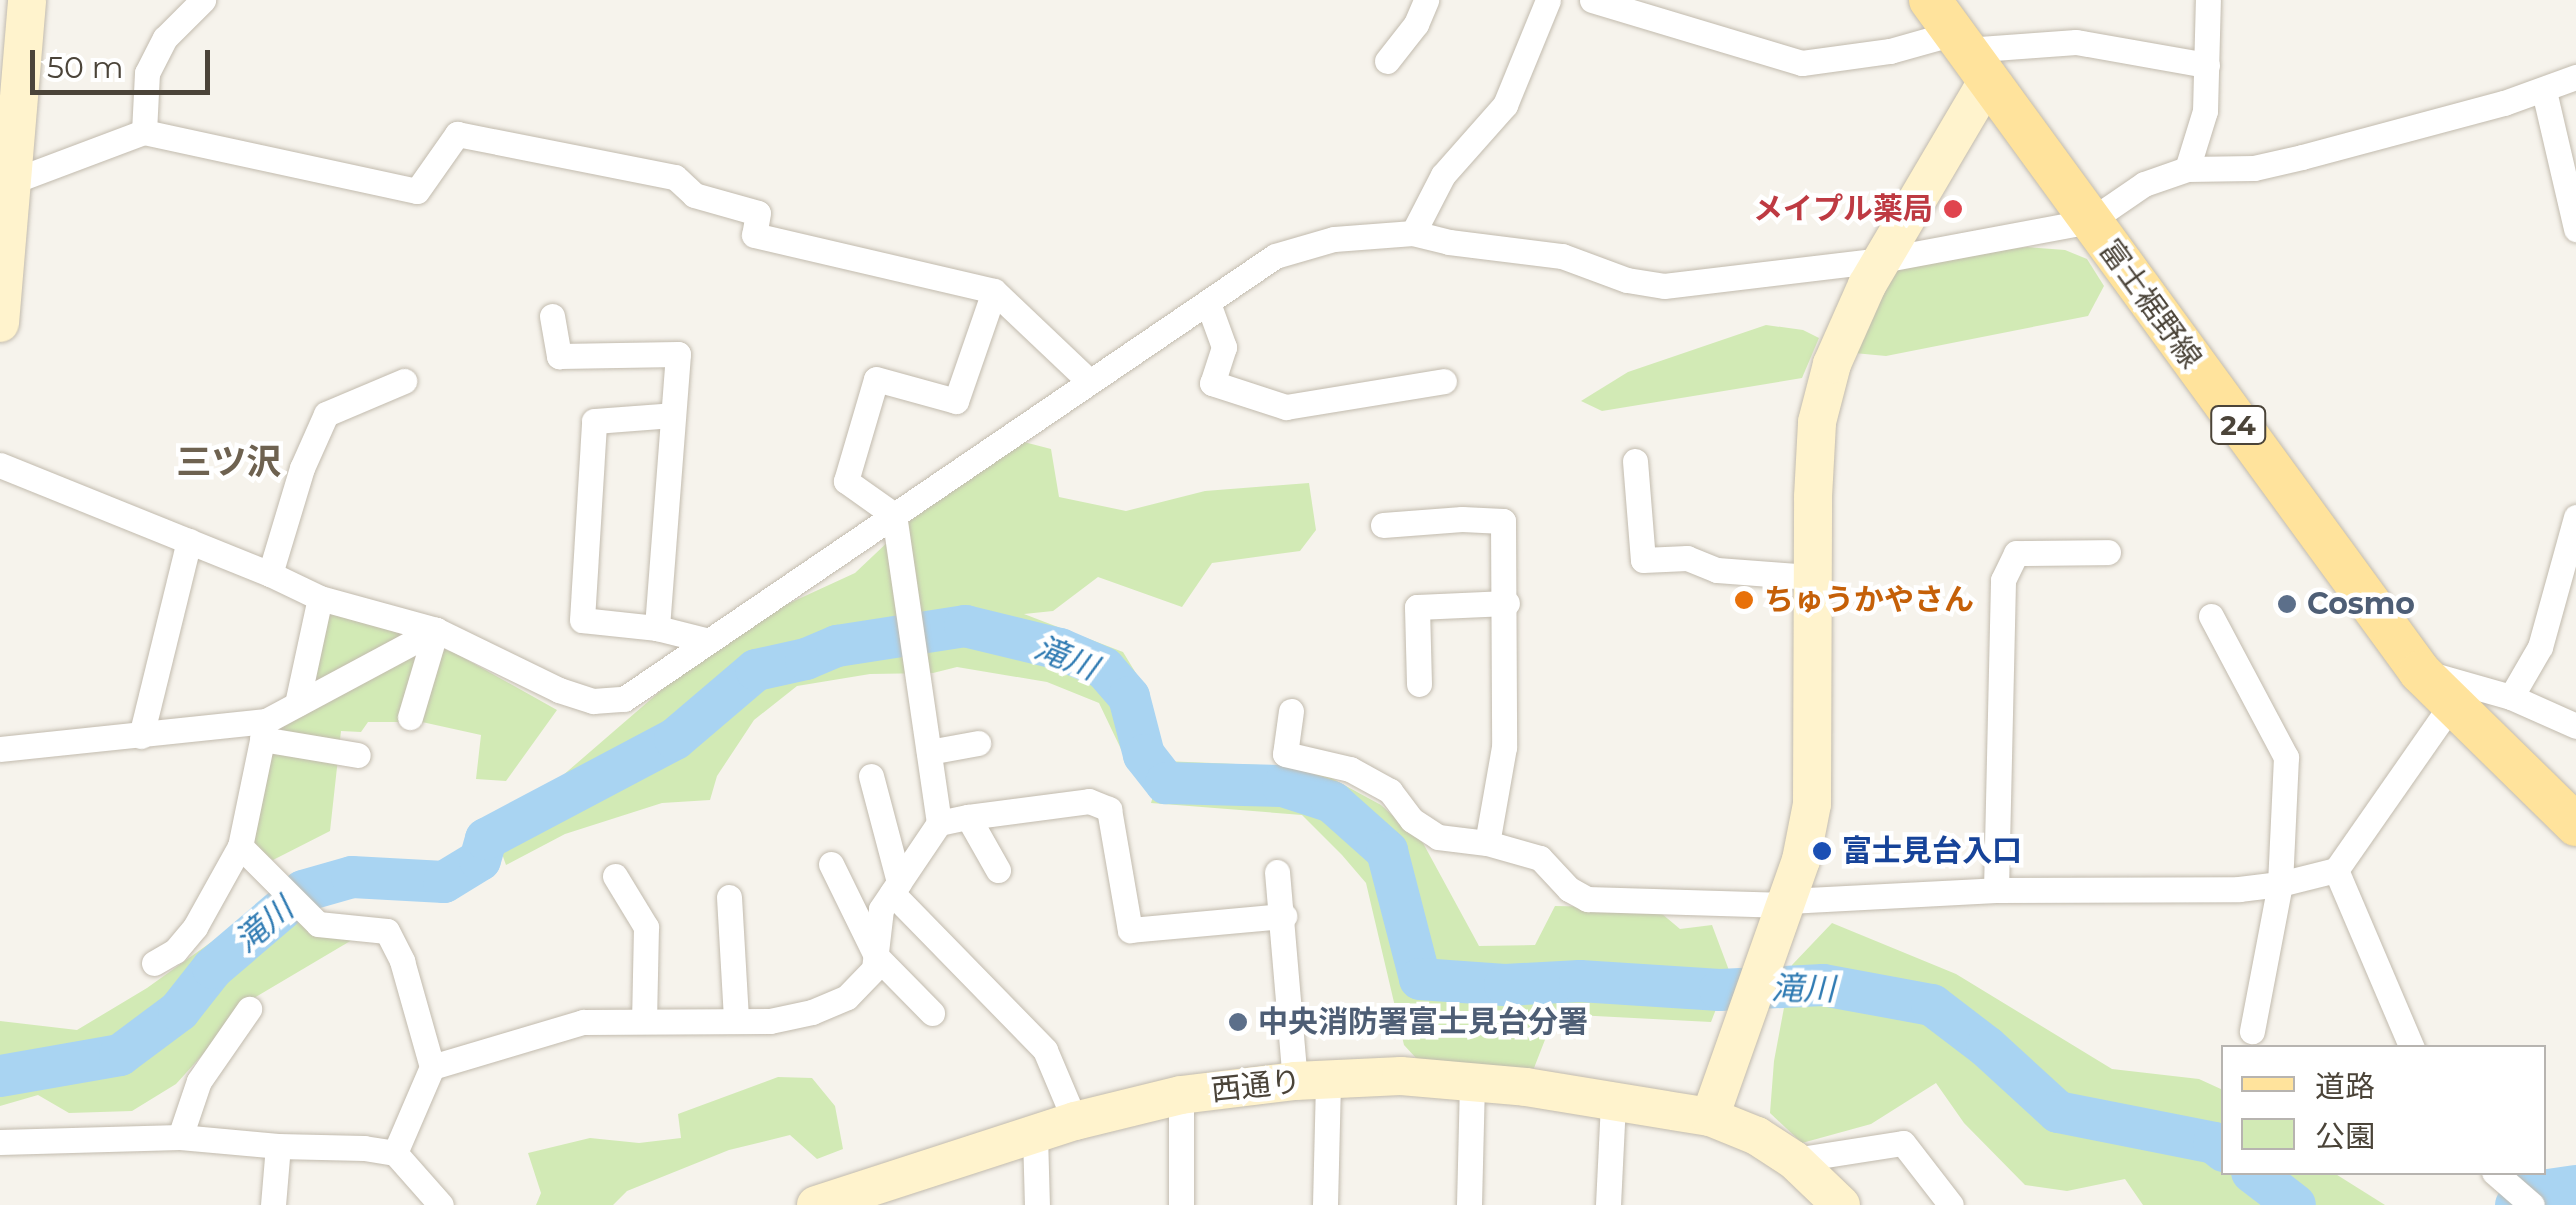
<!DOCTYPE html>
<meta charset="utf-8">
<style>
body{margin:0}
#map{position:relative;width:2576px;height:1205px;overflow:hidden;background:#f6f3ec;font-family:Montserrat,"Noto Sans JP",sans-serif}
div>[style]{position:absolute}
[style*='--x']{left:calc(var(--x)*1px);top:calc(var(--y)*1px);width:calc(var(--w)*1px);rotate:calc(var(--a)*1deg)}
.green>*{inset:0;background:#d2eab5}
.river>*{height:42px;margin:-21px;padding:0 21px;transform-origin:21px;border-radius:21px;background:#a9d4f2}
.roads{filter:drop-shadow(0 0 2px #c2bbae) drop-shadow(0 0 2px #c2bbae)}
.street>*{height:25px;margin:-12.5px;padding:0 12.5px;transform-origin:12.5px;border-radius:12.5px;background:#fff}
.secondary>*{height:38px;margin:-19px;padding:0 19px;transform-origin:19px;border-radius:19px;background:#fff3cd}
.primary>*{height:42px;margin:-21px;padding:0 21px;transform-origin:21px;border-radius:21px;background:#ffe39c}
.dots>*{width:28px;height:28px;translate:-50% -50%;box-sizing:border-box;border:5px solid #fff;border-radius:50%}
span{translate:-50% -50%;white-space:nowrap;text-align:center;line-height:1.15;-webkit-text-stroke:9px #fff;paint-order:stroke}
.shield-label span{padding:2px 8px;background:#fff;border:2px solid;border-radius:8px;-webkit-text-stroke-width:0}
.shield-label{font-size:28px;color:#4b4439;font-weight:700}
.health-label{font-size:30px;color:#be3a42;font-weight:700}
.right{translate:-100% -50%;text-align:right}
.street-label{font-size:30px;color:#4b4439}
.food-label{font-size:30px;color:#c56008;font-weight:700}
.left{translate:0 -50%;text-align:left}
.service-label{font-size:30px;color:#4e5e75;font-weight:700}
.transit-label{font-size:30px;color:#164399;font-weight:700}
.water-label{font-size:32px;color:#2e7ab2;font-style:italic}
.quarter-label{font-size:35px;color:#6e6250;font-weight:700}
.legend{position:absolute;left:2221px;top:1045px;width:325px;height:130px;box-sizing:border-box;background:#fff;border:2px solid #b7b4b0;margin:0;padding:12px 18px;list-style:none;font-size:30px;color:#4b4439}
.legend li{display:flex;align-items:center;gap:20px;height:50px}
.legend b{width:50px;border:2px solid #b7b4b0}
.scale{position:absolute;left:30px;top:50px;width:180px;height:45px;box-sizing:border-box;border:5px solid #4b4439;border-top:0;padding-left:12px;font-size:30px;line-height:35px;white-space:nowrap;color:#4b4439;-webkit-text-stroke:8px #fff;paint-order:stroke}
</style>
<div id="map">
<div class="green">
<div style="clip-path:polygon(2027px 247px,2065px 250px,2087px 259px,2104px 286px,2088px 316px,1886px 356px,1854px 353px,1891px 264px)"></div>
<div style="clip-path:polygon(1766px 325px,1803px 330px,1819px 338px,1802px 378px,1602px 411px,1581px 401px,1628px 372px)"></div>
<div style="clip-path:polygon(1024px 442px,1051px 449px,1059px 497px,1126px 511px,1205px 491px,1309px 483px,1316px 530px,1300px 551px,1212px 563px,1182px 607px,1098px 577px,1053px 611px,1024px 614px,1123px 652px,1145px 688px,1148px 726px,1131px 770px,1099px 703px,1047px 682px,957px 667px,933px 673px,870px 674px,797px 686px,754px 720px,717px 776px,710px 800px,662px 803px,565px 834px,506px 865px,495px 834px,731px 630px,855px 573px,911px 520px)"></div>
<div style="clip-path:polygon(324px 607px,455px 653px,557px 710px,506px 781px,476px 779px,481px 735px,422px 722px,368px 722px,361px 732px,341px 731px,330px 831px,273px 860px,246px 845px,272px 731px)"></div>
<div style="clip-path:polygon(1163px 761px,1311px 767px,1381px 805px,1423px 843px,1479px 946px,1535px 945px,1555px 906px,1655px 908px,1680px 929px,1712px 925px,1730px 973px,1711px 1022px,1576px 1015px,1548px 1032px,1534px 1068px,1428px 1071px,1404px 1045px,1366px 883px,1342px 855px,1302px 815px,1151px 803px)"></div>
<div style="clip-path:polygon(270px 900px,352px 940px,254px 998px,176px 1084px,132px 1111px,69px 1113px,38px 1095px,0 1106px,0 1021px,77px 1030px,147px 988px)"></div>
<div style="clip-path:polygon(1832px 923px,1956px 974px,2112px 1069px,2199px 1079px,2223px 1090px,2224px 1172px,2334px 1173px,2385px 1205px,2143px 1205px,2125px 1179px,2067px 1191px,2025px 1185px,1964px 1123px,1936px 1083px,1871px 1124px,1802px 1143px,1770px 1113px,1774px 1061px,1792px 965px)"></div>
<div style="clip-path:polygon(778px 1077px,812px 1078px,835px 1106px,843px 1149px,817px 1159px,790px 1135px,729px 1150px,627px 1191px,613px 1205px,536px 1205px,541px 1193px,528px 1153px,590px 1138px,639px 1143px,681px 1138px,678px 1114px)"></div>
</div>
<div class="river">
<div style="--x:0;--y:1076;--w:122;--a:-9.9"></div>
<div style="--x:120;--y:1055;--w:74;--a:-36.7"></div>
<div style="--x:179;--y:1011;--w:55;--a:-51.7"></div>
<div style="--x:213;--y:968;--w:118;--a:-40.5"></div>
<div style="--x:303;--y:891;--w:51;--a:-15.9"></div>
<div style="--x:352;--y:877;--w:92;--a:3.1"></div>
<div style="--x:444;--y:882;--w:42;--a:-31.4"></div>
<div style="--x:480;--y:860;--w:22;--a:-74"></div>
<div style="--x:486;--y:839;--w:214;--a:-27.9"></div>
<div style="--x:675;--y:739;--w:106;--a:-40.4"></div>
<div style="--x:756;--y:670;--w:51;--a:-12.4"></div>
<div style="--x:806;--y:659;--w:34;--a:-23"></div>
<div style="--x:837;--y:646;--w:130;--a:-8.9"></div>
<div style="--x:965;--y:626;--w:98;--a:13.6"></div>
<div style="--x:1060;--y:649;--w:48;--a:23.4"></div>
<div style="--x:1104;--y:668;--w:38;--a:49"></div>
<div style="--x:1129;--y:697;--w:60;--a:75.5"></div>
<div style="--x:1144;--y:755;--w:36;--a:52"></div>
<div style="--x:1166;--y:783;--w:117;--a:1.5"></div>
<div style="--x:1283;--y:786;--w:52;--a:18.1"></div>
<div style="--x:1332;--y:802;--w:74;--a:41.7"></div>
<div style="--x:1387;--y:851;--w:132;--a:75.5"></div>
<div style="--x:1420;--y:979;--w:85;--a:4"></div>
<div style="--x:1505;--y:985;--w:75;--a:-3.1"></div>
<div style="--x:1580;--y:981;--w:140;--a:3.7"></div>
<div style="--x:1720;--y:990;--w:103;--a:-2.8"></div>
<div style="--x:1823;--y:985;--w:111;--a:10.4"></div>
<div style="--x:1932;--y:1005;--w:69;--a:37.4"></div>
<div style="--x:1987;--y:1047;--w:96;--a:42.5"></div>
<div style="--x:2058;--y:1112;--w:159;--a:11.2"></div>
<div style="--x:2214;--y:1143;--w:13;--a:39"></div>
<div style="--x:2252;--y:1172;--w:54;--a:37.5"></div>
<div style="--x:2516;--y:1205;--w:16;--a:-47"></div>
<div style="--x:2527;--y:1193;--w:49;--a:-8.1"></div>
</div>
<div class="roads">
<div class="street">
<div style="--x:1592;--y:0;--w:219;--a:16.7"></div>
<div style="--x:1802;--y:63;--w:89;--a:-7.8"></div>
<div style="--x:1890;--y:51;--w:66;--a:-15.7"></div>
<div style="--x:1966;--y:50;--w:110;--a:-4.2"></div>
<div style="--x:2076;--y:42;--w:133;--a:10"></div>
<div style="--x:1387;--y:61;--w:47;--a:-51.9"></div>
<div style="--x:1416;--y:24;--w:26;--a:-67"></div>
<div style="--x:2544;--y:91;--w:142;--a:76.9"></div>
<div style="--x:144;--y:132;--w:59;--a:-87.1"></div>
<div style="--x:147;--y:73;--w:39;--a:-63"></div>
<div style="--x:165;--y:38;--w:54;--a:-45"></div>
<div style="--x:2187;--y:169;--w:61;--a:-72.8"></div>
<div style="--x:2205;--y:111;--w:111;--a:-88.5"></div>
<div style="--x:0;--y:186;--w:154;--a:-20.6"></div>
<div style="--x:144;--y:132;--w:279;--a:12.2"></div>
<div style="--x:417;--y:191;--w:70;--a:-54.9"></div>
<div style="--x:457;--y:134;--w:222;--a:11.2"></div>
<div style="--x:675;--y:177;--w:26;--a:43"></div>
<div style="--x:694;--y:195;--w:66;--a:15.7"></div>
<div style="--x:758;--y:213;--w:22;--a:100"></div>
<div style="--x:754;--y:235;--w:246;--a:13.1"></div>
<div style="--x:994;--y:291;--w:131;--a:43.5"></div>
<div style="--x:1413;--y:233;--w:65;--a:-62.7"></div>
<div style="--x:1443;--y:175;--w:94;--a:-48.5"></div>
<div style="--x:1505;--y:105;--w:113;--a:-67.7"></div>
<div style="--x:1208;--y:303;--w:47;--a:70"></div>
<div style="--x:1224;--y:347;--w:38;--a:108"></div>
<div style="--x:1212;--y:383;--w:78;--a:18"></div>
<div style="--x:1286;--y:407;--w:160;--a:-9.3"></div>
<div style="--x:552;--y:316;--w:41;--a:80.1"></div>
<div style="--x:559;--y:356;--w:119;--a:-1"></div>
<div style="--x:678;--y:354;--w:275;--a:94.4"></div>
<div style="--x:657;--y:628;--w:49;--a:14"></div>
<div style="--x:1635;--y:461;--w:99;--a:85.4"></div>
<div style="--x:1643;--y:560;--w:44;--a:-2.6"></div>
<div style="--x:1687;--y:558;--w:32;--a:22"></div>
<div style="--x:1717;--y:570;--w:93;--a:4.3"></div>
<div style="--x:0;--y:465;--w:291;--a:22"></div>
<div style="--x:270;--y:574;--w:55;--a:25.6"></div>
<div style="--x:320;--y:598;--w:120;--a:15.4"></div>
<div style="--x:436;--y:630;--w:91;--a:106.6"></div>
<div style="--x:1383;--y:525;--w:79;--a:-4.3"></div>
<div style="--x:1462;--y:519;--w:41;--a:2.8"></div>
<div style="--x:1503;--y:521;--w:226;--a:89.7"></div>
<div style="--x:1504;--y:747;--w:97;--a:100"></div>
<div style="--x:270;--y:574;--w:111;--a:-73.2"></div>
<div style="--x:302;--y:468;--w:59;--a:-66"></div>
<div style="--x:326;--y:414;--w:85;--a:-22.9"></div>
<div style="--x:2211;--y:616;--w:160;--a:62"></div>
<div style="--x:2286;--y:757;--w:127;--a:92.7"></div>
<div style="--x:2280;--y:884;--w:150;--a:100.8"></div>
<div style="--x:657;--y:628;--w:75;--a:-173.9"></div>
<div style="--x:582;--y:620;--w:199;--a:-86.5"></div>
<div style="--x:594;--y:421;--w:79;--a:-4.3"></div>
<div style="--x:2430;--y:674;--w:84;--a:15.9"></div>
<div style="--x:2511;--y:697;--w:71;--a:24"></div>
<div style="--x:1419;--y:684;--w:77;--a:-91.5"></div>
<div style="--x:1417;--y:607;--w:90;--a:-2.5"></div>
<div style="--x:2511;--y:697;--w:58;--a:-59.9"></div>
<div style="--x:2540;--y:647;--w:135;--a:-74.5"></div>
<div style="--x:297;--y:704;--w:108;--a:-77.8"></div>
<div style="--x:1291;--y:711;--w:43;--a:97.9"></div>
<div style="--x:1285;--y:754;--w:67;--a:13"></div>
<div style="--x:1350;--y:769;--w:46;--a:28.8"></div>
<div style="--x:1390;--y:791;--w:36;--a:53"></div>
<div style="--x:1412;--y:820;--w:31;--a:33"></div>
<div style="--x:1438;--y:837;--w:49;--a:7"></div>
<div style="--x:1487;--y:843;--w:55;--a:15.8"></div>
<div style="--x:1540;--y:858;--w:42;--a:46.9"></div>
<div style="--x:1569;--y:889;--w:21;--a:29"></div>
<div style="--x:1587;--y:899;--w:199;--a:1.7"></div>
<div style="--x:266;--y:721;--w:128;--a:101.7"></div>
<div style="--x:240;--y:846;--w:110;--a:45"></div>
<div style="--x:318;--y:924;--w:69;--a:5.8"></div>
<div style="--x:387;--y:931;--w:34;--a:63"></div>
<div style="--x:402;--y:961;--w:110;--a:74.2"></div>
<div style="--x:432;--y:1067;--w:94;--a:113.3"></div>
<div style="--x:141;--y:736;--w:201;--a:-76.2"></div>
<div style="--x:262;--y:739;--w:97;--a:9.5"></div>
<div style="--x:0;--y:749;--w:267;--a:-6"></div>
<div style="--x:266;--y:721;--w:193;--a:-28.2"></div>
<div style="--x:436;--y:630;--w:137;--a:26"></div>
<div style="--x:559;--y:690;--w:36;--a:18"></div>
<div style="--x:593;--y:701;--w:31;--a:-4"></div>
<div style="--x:624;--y:699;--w:787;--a:-34.23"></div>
<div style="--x:1275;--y:256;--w:61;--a:-16.1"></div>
<div style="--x:1334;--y:239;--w:79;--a:-4.3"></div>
<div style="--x:1413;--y:233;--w:37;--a:14"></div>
<div style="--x:1449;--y:242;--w:114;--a:7.1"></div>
<div style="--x:1562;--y:256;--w:69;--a:20.3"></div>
<div style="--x:1627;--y:280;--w:37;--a:9"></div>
<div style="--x:1664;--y:286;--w:220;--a:-6.8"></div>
<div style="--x:1882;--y:260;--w:212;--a:-10.6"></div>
<div style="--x:2090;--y:221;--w:65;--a:-34.4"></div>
<div style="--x:2144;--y:184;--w:46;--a:-19.2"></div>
<div style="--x:2187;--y:169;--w:67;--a:-0.9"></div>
<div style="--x:2254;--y:168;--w:49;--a:-12.9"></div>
<div style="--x:2302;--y:157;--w:209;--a:-15"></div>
<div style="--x:2504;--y:103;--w:77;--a:-19.9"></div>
<div style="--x:929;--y:752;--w:50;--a:-10.4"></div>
<div style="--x:871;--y:776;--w:110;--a:75.2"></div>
<div style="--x:968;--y:817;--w:61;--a:60.5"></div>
<div style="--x:939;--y:823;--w:311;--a:-98.3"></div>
<div style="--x:894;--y:515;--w:59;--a:-144.7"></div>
<div style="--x:846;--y:481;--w:106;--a:-73.6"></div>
<div style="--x:876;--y:379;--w:83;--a:15.4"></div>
<div style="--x:956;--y:401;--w:116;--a:-70.9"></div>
<div style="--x:831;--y:864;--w:102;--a:63.9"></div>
<div style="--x:876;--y:956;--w:80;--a:45.5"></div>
<div style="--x:2336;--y:870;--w:194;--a:66.9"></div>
<div style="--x:1277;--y:872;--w:210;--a:85.1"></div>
<div style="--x:615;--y:876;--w:60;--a:58.7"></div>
<div style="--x:646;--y:927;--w:93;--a:91.2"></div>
<div style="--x:1996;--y:890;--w:310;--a:-88.7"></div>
<div style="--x:2003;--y:580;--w:30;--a:-64"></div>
<div style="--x:2016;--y:553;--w:92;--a:-0.6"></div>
<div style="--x:892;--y:893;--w:219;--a:45.7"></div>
<div style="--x:1045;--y:1050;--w:77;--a:67.1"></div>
<div style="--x:729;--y:897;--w:123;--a:86.7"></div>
<div style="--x:1788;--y:901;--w:208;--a:-3"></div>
<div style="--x:1996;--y:890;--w:243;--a:-0.2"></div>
<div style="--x:2239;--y:889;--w:41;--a:-7"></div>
<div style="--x:2280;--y:884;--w:58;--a:-14"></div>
<div style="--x:2336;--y:870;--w:203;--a:-55.1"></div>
<div style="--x:154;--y:963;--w:24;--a:-30"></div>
<div style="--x:175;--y:951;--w:31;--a:-50"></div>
<div style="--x:195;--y:927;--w:93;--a:-60.9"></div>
<div style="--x:432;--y:1067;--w:158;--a:-16.6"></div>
<div style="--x:583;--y:1022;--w:187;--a:-0.3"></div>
<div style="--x:770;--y:1021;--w:43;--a:-12.1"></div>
<div style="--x:812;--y:1012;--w:38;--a:-23"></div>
<div style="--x:847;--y:997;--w:39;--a:-46"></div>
<div style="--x:874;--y:969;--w:60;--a:-83.3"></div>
<div style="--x:881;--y:909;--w:104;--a:-56"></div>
<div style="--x:939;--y:823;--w:30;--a:-12"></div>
<div style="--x:968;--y:817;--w:122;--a:-7.5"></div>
<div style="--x:1089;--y:801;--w:22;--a:22"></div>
<div style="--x:1109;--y:809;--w:123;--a:80.2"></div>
<div style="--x:1130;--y:930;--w:155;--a:-5.2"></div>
<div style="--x:1181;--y:1095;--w:110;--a:90"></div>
<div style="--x:1035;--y:1135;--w:70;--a:88.4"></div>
<div style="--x:180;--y:1137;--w:59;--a:-71.3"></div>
<div style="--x:199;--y:1081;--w:88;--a:-55.2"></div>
<div style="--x:0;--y:1142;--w:180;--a:-1.6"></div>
<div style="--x:180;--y:1137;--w:98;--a:5.2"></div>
<div style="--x:278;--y:1146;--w:86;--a:1.3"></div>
<div style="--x:364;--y:1148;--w:31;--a:9"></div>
<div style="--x:395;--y:1153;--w:69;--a:48.5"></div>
<div style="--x:1794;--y:1160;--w:110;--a:-8.9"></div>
<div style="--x:1903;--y:1143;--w:78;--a:52.3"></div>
<div style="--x:2494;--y:1172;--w:50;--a:41"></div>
<div style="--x:273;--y:1205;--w:59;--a:-85.2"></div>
<div style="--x:1325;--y:1205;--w:126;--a:-88.6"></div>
<div style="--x:1469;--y:1205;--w:123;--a:-88.6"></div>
<div style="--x:1608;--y:1205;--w:104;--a:-87.2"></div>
</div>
<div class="secondary">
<div style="--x:0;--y:323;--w:324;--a:-85.2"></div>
<div style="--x:1710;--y:1117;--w:273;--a:-70.5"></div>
<div style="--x:1801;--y:860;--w:57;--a:-78.9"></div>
<div style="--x:1812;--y:804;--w:307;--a:-89.8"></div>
<div style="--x:1813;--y:497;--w:75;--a:-86.9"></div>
<div style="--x:1817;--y:422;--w:60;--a:-75.5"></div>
<div style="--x:1832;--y:364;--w:86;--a:-66.1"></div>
<div style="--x:1867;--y:285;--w:237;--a:-59.5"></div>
<div style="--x:816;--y:1205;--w:272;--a:-18"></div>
<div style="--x:1075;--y:1121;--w:109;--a:-13.8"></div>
<div style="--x:1181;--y:1095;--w:115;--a:-7"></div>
<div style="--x:1295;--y:1081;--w:106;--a:-2.7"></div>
<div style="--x:1401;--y:1076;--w:125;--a:5"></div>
<div style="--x:1526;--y:1087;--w:186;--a:9.3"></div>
<div style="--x:1710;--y:1117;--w:51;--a:22"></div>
<div style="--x:1757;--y:1136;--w:44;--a:33"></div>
<div style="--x:1794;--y:1160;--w:65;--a:43.8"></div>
</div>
<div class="primary">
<div style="--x:1930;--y:0;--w:832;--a:53.9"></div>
<div style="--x:2420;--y:672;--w:219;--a:44.4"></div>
</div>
</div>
<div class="dots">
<div style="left:1953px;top:209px;background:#e0444e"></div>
<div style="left:1744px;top:600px;background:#e8710a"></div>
<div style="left:2287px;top:604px;background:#5c6f8a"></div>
<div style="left:1822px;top:851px;background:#1a4fb4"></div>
<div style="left:1238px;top:1022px;background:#5c6f8a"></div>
</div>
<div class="shield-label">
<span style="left:2238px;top:425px">24</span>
</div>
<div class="health-label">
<span class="right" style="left:1933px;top:209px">メイプル薬局</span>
</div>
<div class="street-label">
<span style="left:2150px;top:304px;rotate:54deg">富士裾野線</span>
<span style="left:1256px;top:1086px;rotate:-6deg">西通り</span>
</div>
<div class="food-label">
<span class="left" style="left:1764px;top:600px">ちゅうかやさん</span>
</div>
<div class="service-label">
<span class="left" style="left:2307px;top:604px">Cosmo</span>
<span class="left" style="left:1258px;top:1022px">中央消防署富士見台分署</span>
</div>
<div class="transit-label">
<span class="left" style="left:1842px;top:851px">富士見台入口</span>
</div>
<div class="water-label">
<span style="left:1066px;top:658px;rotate:22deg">滝川</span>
<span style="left:264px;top:925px;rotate:-40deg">滝川</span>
<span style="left:1803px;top:989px;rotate:1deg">滝川</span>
</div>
<div class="quarter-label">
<span style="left:229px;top:462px">三ツ沢</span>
</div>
<ul class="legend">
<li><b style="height:12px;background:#ffe39c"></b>道路</li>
<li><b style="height:28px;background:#d2eab5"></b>公園</li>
</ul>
<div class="scale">50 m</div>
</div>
